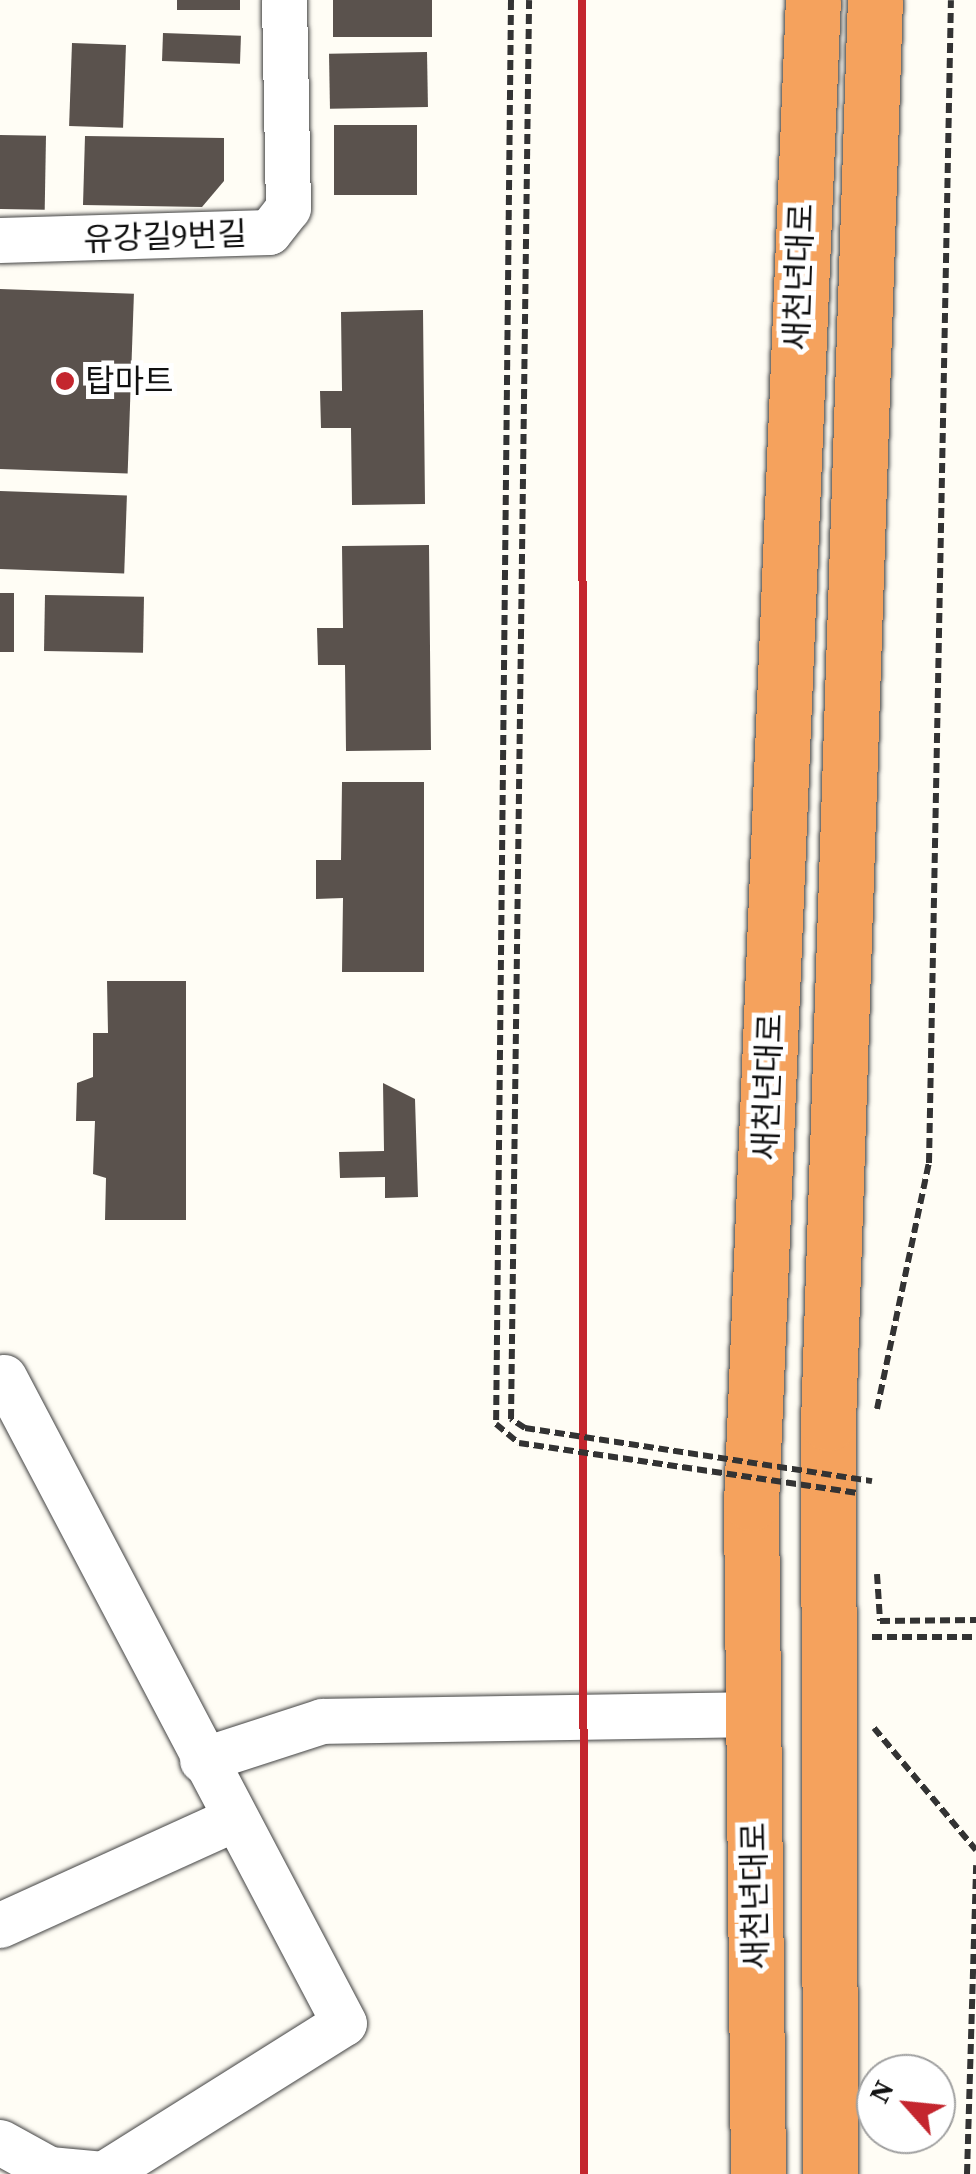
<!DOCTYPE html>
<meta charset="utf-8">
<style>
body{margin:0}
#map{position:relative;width:976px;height:2174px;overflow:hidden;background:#fffdf5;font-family:"Source Serif 4","Noto Sans KR",serif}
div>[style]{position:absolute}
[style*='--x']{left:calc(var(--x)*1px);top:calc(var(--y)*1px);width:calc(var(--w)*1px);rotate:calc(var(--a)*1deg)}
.building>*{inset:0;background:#5a524d;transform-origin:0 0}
.path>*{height:6px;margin-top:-3px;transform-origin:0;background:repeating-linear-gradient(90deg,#333 0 10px,transparent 0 15px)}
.roads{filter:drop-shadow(0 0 2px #444) drop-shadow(0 0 2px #444)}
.minor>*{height:45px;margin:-22.5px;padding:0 22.5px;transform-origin:22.5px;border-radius:22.5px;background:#fff}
.highway>*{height:55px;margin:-27.5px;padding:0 27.5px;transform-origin:27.5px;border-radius:27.5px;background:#f5a25d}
.rail>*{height:8px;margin:-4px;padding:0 4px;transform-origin:4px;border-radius:4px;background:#c4262e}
.path-bridge>*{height:6px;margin-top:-3px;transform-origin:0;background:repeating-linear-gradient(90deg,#333 0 10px,transparent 0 15px)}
.dots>*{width:28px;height:28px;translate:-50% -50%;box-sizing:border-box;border:5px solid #fff;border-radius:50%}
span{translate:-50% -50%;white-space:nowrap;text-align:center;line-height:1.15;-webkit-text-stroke:10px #fff;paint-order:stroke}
.street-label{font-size:32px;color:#111}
.poi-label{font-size:32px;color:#111}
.left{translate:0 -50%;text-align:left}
.north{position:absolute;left:856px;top:2054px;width:100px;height:100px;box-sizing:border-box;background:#fff;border:2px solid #a0a0a0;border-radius:50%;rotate:297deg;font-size:28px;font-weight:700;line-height:40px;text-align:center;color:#111}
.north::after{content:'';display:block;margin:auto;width:35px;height:45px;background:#c4262e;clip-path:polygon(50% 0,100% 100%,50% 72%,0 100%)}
</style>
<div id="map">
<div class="building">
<div style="left:177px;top:0;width:63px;height:10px"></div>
<div style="left:333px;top:0;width:99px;height:37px"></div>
<div style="left:163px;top:33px;width:78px;height:28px;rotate:2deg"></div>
<div style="left:72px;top:43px;width:54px;height:83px;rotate:2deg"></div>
<div style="left:427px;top:52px;width:55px;height:98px;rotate:89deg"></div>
<div style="left:334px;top:125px;width:83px;height:70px"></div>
<div style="left:0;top:135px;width:46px;height:74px;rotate:1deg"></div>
<div style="clip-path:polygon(85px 136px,224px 138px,224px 181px,202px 207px,83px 205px)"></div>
<div style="left:0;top:289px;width:134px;height:180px;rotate:2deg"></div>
<div style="clip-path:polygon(423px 310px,425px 504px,352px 505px,351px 428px,321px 428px,320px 391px,342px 391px,341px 312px)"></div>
<div style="left:0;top:491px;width:127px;height:78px;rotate:2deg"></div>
<div style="clip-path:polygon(429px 545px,431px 750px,346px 751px,345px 665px,318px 665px,317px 628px,343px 628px,342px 546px)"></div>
<div style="left:0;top:593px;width:14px;height:59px"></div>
<div style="left:45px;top:595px;width:99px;height:56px;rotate:1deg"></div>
<div style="clip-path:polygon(342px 782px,424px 782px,424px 972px,342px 972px,343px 898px,316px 899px,316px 860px,341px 860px)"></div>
<div style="clip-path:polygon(107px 981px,186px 981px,186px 1220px,105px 1220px,106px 1178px,93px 1174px,95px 1121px,76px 1121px,77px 1083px,93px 1077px,93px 1033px,108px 1033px)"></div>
<div style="clip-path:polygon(383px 1083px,415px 1099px,418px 1197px,385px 1198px,385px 1177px,340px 1178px,339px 1152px,384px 1151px)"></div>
</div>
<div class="path">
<div style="--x:511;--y:0;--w:1424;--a:90.6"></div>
<div style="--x:496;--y:1424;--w:30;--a:40"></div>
<div style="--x:877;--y:1409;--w:251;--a:-78.1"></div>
<div style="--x:929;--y:1163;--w:1163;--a:-88.92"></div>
<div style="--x:525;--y:1428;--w:17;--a:-147"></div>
<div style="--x:511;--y:1419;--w:1419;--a:-89.27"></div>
<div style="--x:877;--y:1574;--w:47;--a:86.3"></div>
<div style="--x:880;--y:1621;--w:96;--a:-0.6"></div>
<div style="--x:872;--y:1637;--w:104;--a:0"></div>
<div style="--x:874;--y:1728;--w:159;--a:50.1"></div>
<div style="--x:967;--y:2174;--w:309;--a:-88.3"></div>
</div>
<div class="roads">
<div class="minor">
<div style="--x:0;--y:240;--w:269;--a:-1.7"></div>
<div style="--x:269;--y:232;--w:31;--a:-52"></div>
<div style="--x:288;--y:208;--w:208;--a:-91.1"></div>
<div style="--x:202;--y:1760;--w:126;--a:-18"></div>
<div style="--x:322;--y:1721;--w:432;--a:-0.9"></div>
<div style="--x:0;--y:1925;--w:257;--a:-24.4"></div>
<div style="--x:0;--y:2142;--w:56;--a:28.9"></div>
<div style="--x:49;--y:2169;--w:54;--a:5.3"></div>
<div style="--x:103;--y:2174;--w:284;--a:-32.1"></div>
<div style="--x:344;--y:2023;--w:730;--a:-117.76"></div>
</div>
<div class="highway">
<div style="--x:758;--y:2174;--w:671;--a:-90.6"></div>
<div style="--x:751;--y:1503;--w:1504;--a:-87.64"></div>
<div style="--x:830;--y:2174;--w:751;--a:-90.15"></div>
<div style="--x:828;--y:1423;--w:1424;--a:-88.11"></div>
</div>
</div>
<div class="rail">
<div style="--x:582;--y:0;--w:2174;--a:89.95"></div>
</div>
<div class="path-bridge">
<div style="--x:525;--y:1428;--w:351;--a:8.7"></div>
<div style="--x:519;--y:1443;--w:344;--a:8.4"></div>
</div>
<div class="dots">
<div style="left:65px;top:381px;background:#c4262e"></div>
</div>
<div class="street-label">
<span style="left:165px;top:237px;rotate:-2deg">유강길9번길</span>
<span style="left:799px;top:277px;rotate:-88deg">새천년대로</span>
<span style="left:768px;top:1087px;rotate:-88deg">새천년대로</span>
<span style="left:755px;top:1896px;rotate:-91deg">새천년대로</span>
</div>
<div class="poi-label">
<span class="left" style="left:85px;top:381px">탑마트</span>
</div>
<div class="north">N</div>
</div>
